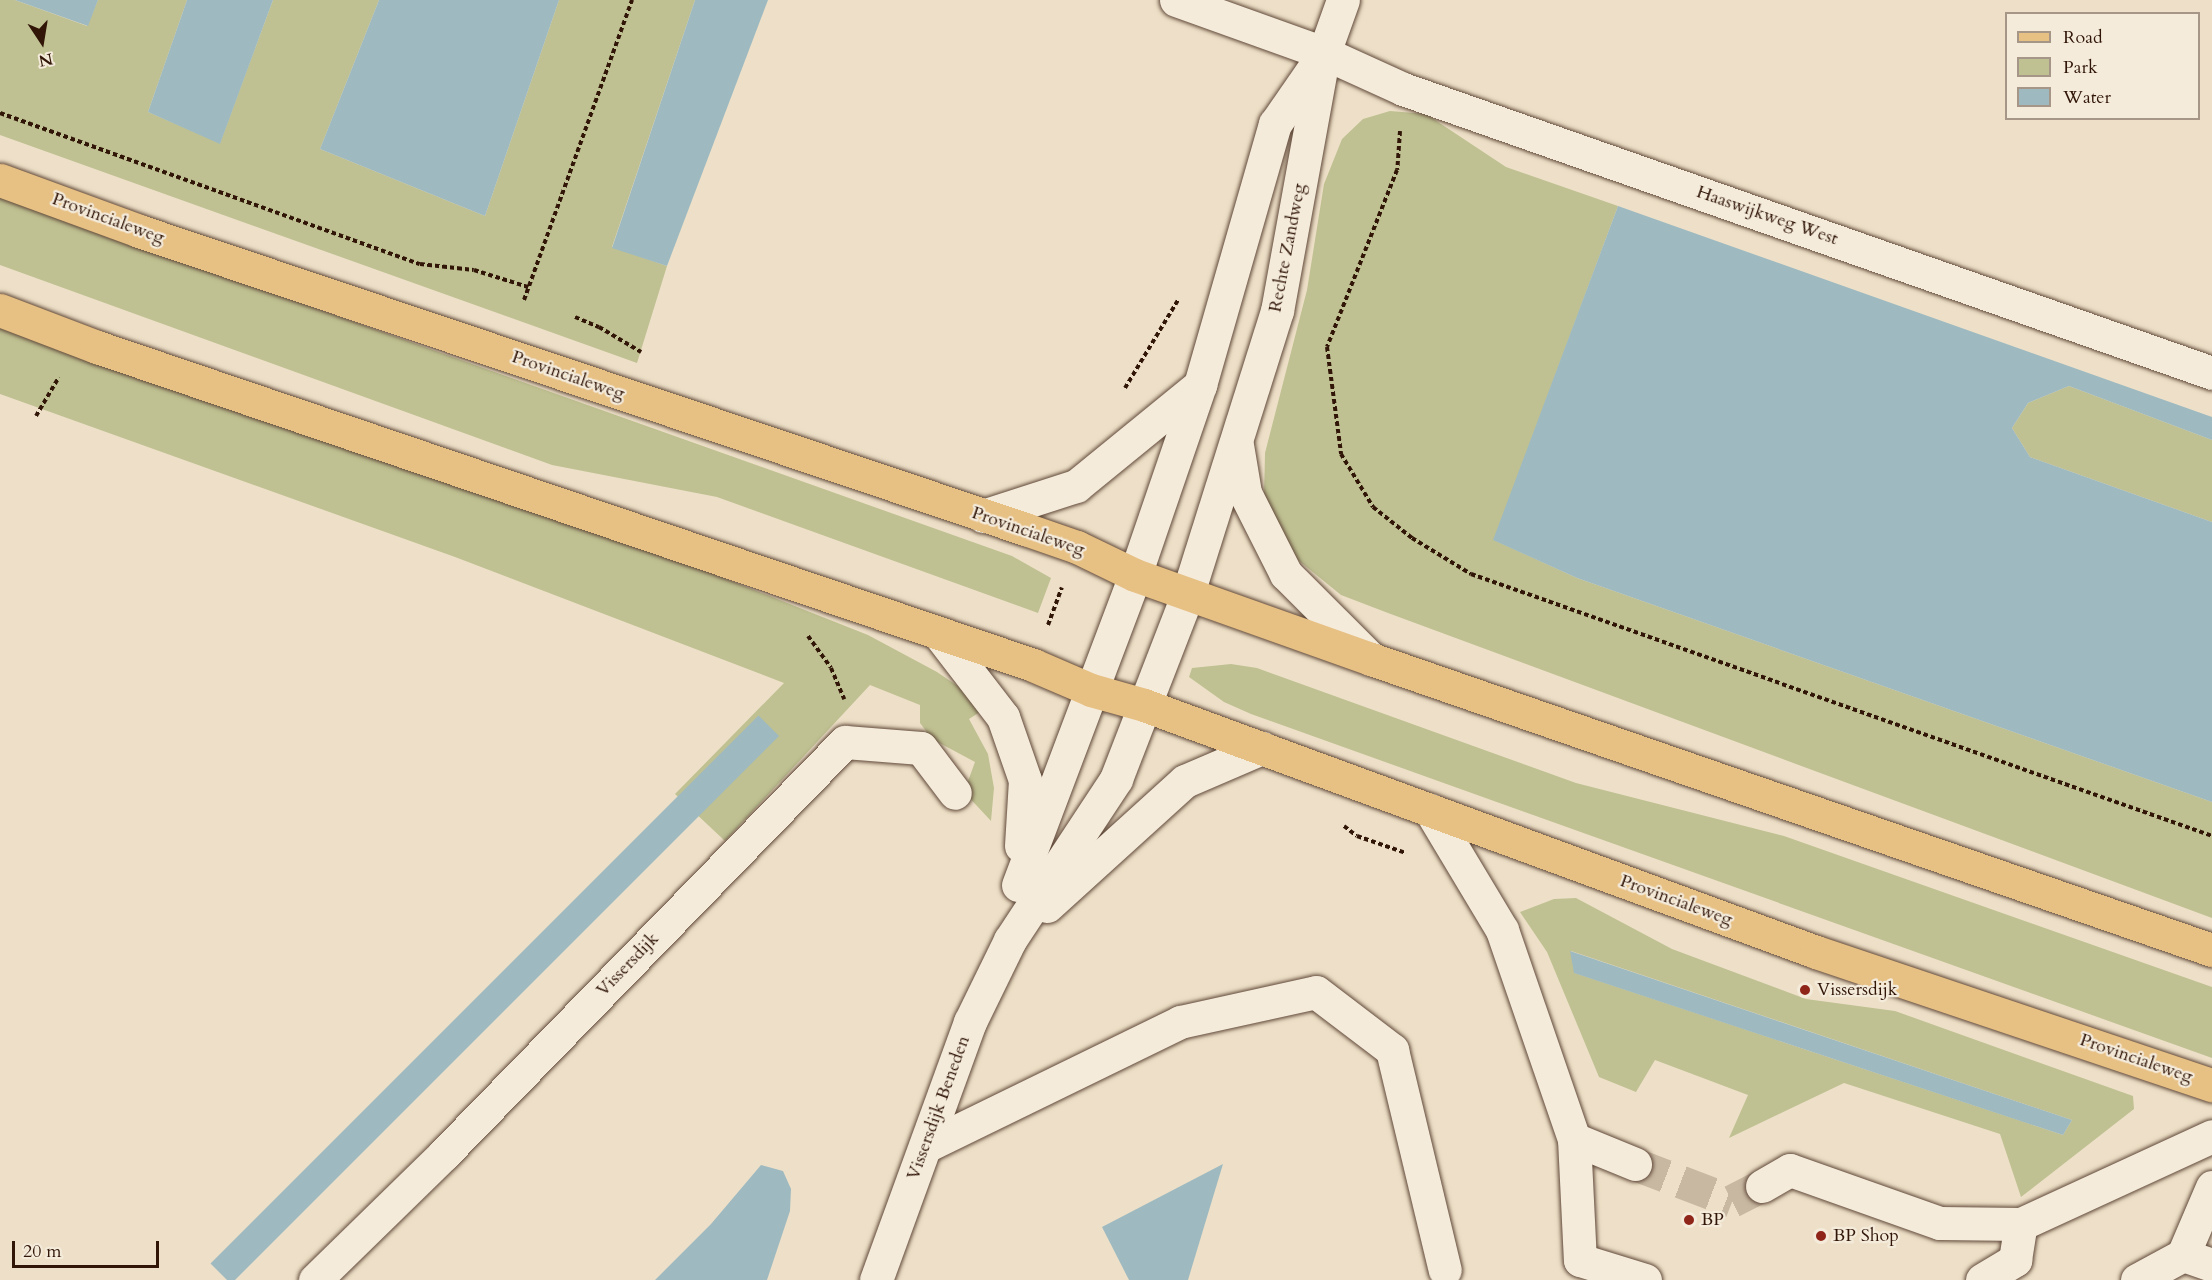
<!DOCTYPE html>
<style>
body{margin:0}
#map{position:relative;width:2212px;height:1280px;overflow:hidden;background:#eee0c8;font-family:Cardo,serif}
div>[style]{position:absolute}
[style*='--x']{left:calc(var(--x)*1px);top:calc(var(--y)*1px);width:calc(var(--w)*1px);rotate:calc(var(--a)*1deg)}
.green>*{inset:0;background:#bfc192}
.water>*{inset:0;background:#9ebac0;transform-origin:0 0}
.minor-tunnel>*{height:33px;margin-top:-16.5px;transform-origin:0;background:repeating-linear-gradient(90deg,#c8b8a2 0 33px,transparent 0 49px)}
.path>*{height:4px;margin-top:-2px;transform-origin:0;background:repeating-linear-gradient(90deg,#311608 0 4.5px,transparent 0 7.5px)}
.roads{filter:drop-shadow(0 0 2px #604838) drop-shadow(0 0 2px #604838)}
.minor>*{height:33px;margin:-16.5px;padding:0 16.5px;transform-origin:16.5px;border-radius:16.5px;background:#f4ebdb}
.major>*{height:33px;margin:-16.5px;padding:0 16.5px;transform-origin:16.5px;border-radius:16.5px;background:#e7c084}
.dots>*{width:16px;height:16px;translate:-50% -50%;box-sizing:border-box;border:3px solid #f4ebdb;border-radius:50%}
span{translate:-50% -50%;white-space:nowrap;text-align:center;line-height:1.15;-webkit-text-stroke:4.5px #f4ebdb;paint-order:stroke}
.street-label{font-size:18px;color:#311608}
.poi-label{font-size:18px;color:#311608}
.left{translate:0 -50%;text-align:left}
.legend{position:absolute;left:2005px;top:12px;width:195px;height:108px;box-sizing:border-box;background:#f4ebdb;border:2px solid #a69687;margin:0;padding:8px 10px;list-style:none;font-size:18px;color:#311608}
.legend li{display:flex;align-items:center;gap:12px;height:30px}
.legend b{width:30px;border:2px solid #a69687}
.north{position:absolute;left:12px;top:12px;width:60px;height:60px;-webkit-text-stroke:4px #f4ebdb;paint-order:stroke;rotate:168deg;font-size:16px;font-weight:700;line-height:24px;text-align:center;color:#311608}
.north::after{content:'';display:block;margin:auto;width:21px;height:27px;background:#311608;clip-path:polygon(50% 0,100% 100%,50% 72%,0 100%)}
.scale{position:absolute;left:12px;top:1241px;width:147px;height:27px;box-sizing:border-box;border:3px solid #311608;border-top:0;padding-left:8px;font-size:18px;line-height:21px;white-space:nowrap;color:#311608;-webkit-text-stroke:4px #f4ebdb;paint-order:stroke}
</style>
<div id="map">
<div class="green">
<div style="clip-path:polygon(0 0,15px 0,87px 26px,98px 0,187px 0,148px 112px,220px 143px,273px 0,379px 0,320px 149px,485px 216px,559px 0,695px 0,612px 247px,667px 266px,637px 363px,0 135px)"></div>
<div style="clip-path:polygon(1390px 111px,1426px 114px,1506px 167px,1618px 206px,1494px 540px,1577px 578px,2212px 802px,2212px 918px,1388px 613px,1341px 595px,1298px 560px,1278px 535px,1264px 498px,1265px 453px,1307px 290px,1324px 184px,1342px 139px,1363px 119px)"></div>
<div style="clip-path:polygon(0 196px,1012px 556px,1051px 578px,1038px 613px,717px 497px,552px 465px,0 265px)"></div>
<div style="clip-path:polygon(0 315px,539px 505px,868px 635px,937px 672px,962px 689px,983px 710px,969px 719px,988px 754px,994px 788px,991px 821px,964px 792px,975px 762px,932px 739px,920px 723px,920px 705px,870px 685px,725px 841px,675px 794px,784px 683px,455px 557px,0 394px)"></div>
<div style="clip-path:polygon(2069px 386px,2212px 440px,2212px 522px,2030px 457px,2012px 428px,2028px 403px)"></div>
<div style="clip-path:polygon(1231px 664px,1257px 668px,1576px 783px,1784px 836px,2212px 987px,2212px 1058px,1251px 714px,1224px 702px,1189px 677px,1192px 668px)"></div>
<div style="clip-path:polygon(evenodd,1576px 898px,1672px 949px,1806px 999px,1895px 1011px,2133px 1096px,2134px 1109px,2021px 1197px,2000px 1134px,1844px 1083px,1729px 1138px,1748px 1095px,1655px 1060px,1636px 1092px,1599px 1077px,1547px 952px,1520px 912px,1554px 899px,1576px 898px,1571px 951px,2072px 1120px,2063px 1135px,1575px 973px,1571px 951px)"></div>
</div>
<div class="water">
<div style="clip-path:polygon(15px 0,98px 0,88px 26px)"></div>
<div style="clip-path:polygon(187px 0,273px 0,220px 144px,148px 112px)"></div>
<div style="clip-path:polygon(379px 0,559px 0,485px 216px,320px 149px)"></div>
<div style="clip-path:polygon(695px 0,768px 0,667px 266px,612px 248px)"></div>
<div style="clip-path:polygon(1618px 206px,2212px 417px,2212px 440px,2069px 386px,2028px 403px,2012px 428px,2030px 457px,2212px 522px,2212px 802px,1577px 578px,1493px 540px)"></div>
<div style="left:779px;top:736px;width:775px;height:29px;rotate:135deg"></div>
<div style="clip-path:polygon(1570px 951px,2072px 1120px,2063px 1135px,1574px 973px)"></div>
<div style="clip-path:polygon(1223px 1164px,1188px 1280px,1129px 1280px,1102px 1227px)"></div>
<div style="clip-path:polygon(761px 1165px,783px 1171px,791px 1189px,790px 1211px,767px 1280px,655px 1280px,711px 1224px)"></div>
</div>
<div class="minor-tunnel">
<div style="--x:1635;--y:1164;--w:104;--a:20.9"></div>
<div style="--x:1732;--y:1201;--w:34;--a:-27"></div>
</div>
<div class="path">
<div style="--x:0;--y:113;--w:446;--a:19.8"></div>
<div style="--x:420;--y:264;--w:54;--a:6.3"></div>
<div style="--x:474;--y:270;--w:57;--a:17.5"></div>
<div style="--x:1400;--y:131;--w:39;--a:94"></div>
<div style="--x:1397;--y:170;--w:190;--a:111.6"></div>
<div style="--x:1327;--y:347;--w:108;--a:82.5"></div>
<div style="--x:1341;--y:454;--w:62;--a:58.9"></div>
<div style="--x:1373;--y:507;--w:50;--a:38.5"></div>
<div style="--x:1412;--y:538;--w:69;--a:31.4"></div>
<div style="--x:1471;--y:574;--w:786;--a:19.47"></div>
<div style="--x:524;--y:300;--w:319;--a:-70.2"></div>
<div style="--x:575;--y:317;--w:26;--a:23"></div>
<div style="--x:599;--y:327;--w:49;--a:30.8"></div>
<div style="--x:1125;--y:388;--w:103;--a:-58.9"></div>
<div style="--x:36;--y:416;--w:45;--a:-59.5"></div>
<div style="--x:1048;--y:625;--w:40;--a:-69.8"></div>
<div style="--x:808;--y:636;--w:39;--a:54"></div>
<div style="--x:831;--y:668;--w:34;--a:67"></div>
<div style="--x:1344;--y:826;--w:16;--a:38"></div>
<div style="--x:1357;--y:836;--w:52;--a:19.1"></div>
</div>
<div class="roads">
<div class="minor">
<div style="--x:1176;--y:0;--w:157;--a:19.7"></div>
<div style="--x:1324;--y:53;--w:87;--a:24.5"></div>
<div style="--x:1403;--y:89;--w:857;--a:19.34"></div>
<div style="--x:1237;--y:445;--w:49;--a:80.5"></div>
<div style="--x:1245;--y:493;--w:91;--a:63.2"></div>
<div style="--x:1286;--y:574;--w:120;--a:45"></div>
<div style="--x:983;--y:516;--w:98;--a:-17.9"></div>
<div style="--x:1076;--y:486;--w:160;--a:-39.2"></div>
<div style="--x:939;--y:634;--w:105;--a:52.4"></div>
<div style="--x:1003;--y:717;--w:67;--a:70.8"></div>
<div style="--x:1025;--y:780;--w:66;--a:93.5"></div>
<div style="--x:1430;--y:810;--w:140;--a:59"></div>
<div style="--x:1502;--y:930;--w:221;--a:71"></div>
<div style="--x:1574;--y:1139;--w:66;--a:22.3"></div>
<div style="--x:1018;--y:885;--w:331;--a:-69.3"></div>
<div style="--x:1135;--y:575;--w:201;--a:-71.1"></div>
<div style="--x:1200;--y:385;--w:272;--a:-74"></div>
<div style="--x:1275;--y:124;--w:75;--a:-55.3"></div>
<div style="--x:1047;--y:906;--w:186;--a:-42.2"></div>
<div style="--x:1185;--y:781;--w:84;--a:-23.2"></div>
<div style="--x:1574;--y:1139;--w:121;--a:87.2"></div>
<div style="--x:1580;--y:1260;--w:68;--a:17.1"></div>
<div style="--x:926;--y:1146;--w:283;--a:-26"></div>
<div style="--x:1180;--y:1022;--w:139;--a:-12.4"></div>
<div style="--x:1316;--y:992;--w:96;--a:37.3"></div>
<div style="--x:1392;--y:1050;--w:226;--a:76.5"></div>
<div style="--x:1762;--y:1186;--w:32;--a:-30"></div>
<div style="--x:1790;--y:1170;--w:159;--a:19.5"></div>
<div style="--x:1940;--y:1223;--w:81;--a:0.7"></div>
<div style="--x:2021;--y:1224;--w:210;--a:-24.7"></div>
<div style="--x:2183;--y:1255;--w:74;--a:-66.9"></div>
<div style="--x:315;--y:1280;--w:180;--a:-44.3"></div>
<div style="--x:444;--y:1154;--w:575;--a:-45.78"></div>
<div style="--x:845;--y:742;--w:76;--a:4.5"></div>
<div style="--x:921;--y:748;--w:56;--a:52.9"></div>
<div style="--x:876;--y:1280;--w:275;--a:-70"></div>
<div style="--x:970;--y:1022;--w:91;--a:-64"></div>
<div style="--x:1010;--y:940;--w:193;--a:-56.6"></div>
<div style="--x:1116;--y:779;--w:199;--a:-68.8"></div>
<div style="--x:1188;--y:593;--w:296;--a:-72.5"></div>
<div style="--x:1277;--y:311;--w:262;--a:-79.7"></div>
<div style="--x:1324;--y:53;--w:56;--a:-70.3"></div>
<div style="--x:1982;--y:1280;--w:39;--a:-31"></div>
<div style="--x:2015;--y:1260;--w:36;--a:-81"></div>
<div style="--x:2137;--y:1280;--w:52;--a:-28.5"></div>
<div style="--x:2183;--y:1255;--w:31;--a:19"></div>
</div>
<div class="major">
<div style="--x:0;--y:180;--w:148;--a:20.1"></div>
<div style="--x:139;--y:231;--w:935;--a:18.59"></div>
<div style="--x:1025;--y:529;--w:55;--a:19.1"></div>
<div style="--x:1077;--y:547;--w:64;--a:25.8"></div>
<div style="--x:1135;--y:575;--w:251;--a:19.6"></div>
<div style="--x:1371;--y:659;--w:890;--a:19.09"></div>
<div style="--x:0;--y:310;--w:104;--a:20.9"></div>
<div style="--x:97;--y:347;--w:989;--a:18.76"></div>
<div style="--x:1033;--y:665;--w:63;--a:23.3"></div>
<div style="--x:1091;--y:690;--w:55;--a:15.8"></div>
<div style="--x:1144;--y:705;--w:716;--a:20.18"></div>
<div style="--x:1816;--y:952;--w:418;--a:18.6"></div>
</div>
</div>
<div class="dots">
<div style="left:1805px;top:990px;background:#8f2418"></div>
<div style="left:1689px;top:1220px;background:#8f2418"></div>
<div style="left:1821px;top:1236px;background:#8f2418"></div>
</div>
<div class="street-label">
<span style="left:1767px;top:216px;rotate:19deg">Haaswijkweg West</span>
<span style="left:108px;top:219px;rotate:20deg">Provincialeweg</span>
<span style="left:1288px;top:248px;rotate:-79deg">Rechte Zandweg</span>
<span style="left:568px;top:376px;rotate:19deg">Provincialeweg</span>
<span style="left:1028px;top:532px;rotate:19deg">Provincialeweg</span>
<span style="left:1676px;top:901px;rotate:20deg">Provincialeweg</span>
<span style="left:628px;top:965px;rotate:-46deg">Vissersdijk</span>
<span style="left:2136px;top:1059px;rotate:19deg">Provincialeweg</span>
<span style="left:939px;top:1108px;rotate:-70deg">Vissersdijk Beneden</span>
</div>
<div class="poi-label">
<span class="left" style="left:1817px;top:990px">Vissersdijk</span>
<span class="left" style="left:1701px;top:1220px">BP</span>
<span class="left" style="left:1833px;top:1236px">BP Shop</span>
</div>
<ul class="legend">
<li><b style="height:8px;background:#e7c084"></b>Road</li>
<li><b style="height:16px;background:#bfc192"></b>Park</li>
<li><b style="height:16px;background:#9ebac0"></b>Water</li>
</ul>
<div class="north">N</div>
<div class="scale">20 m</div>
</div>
